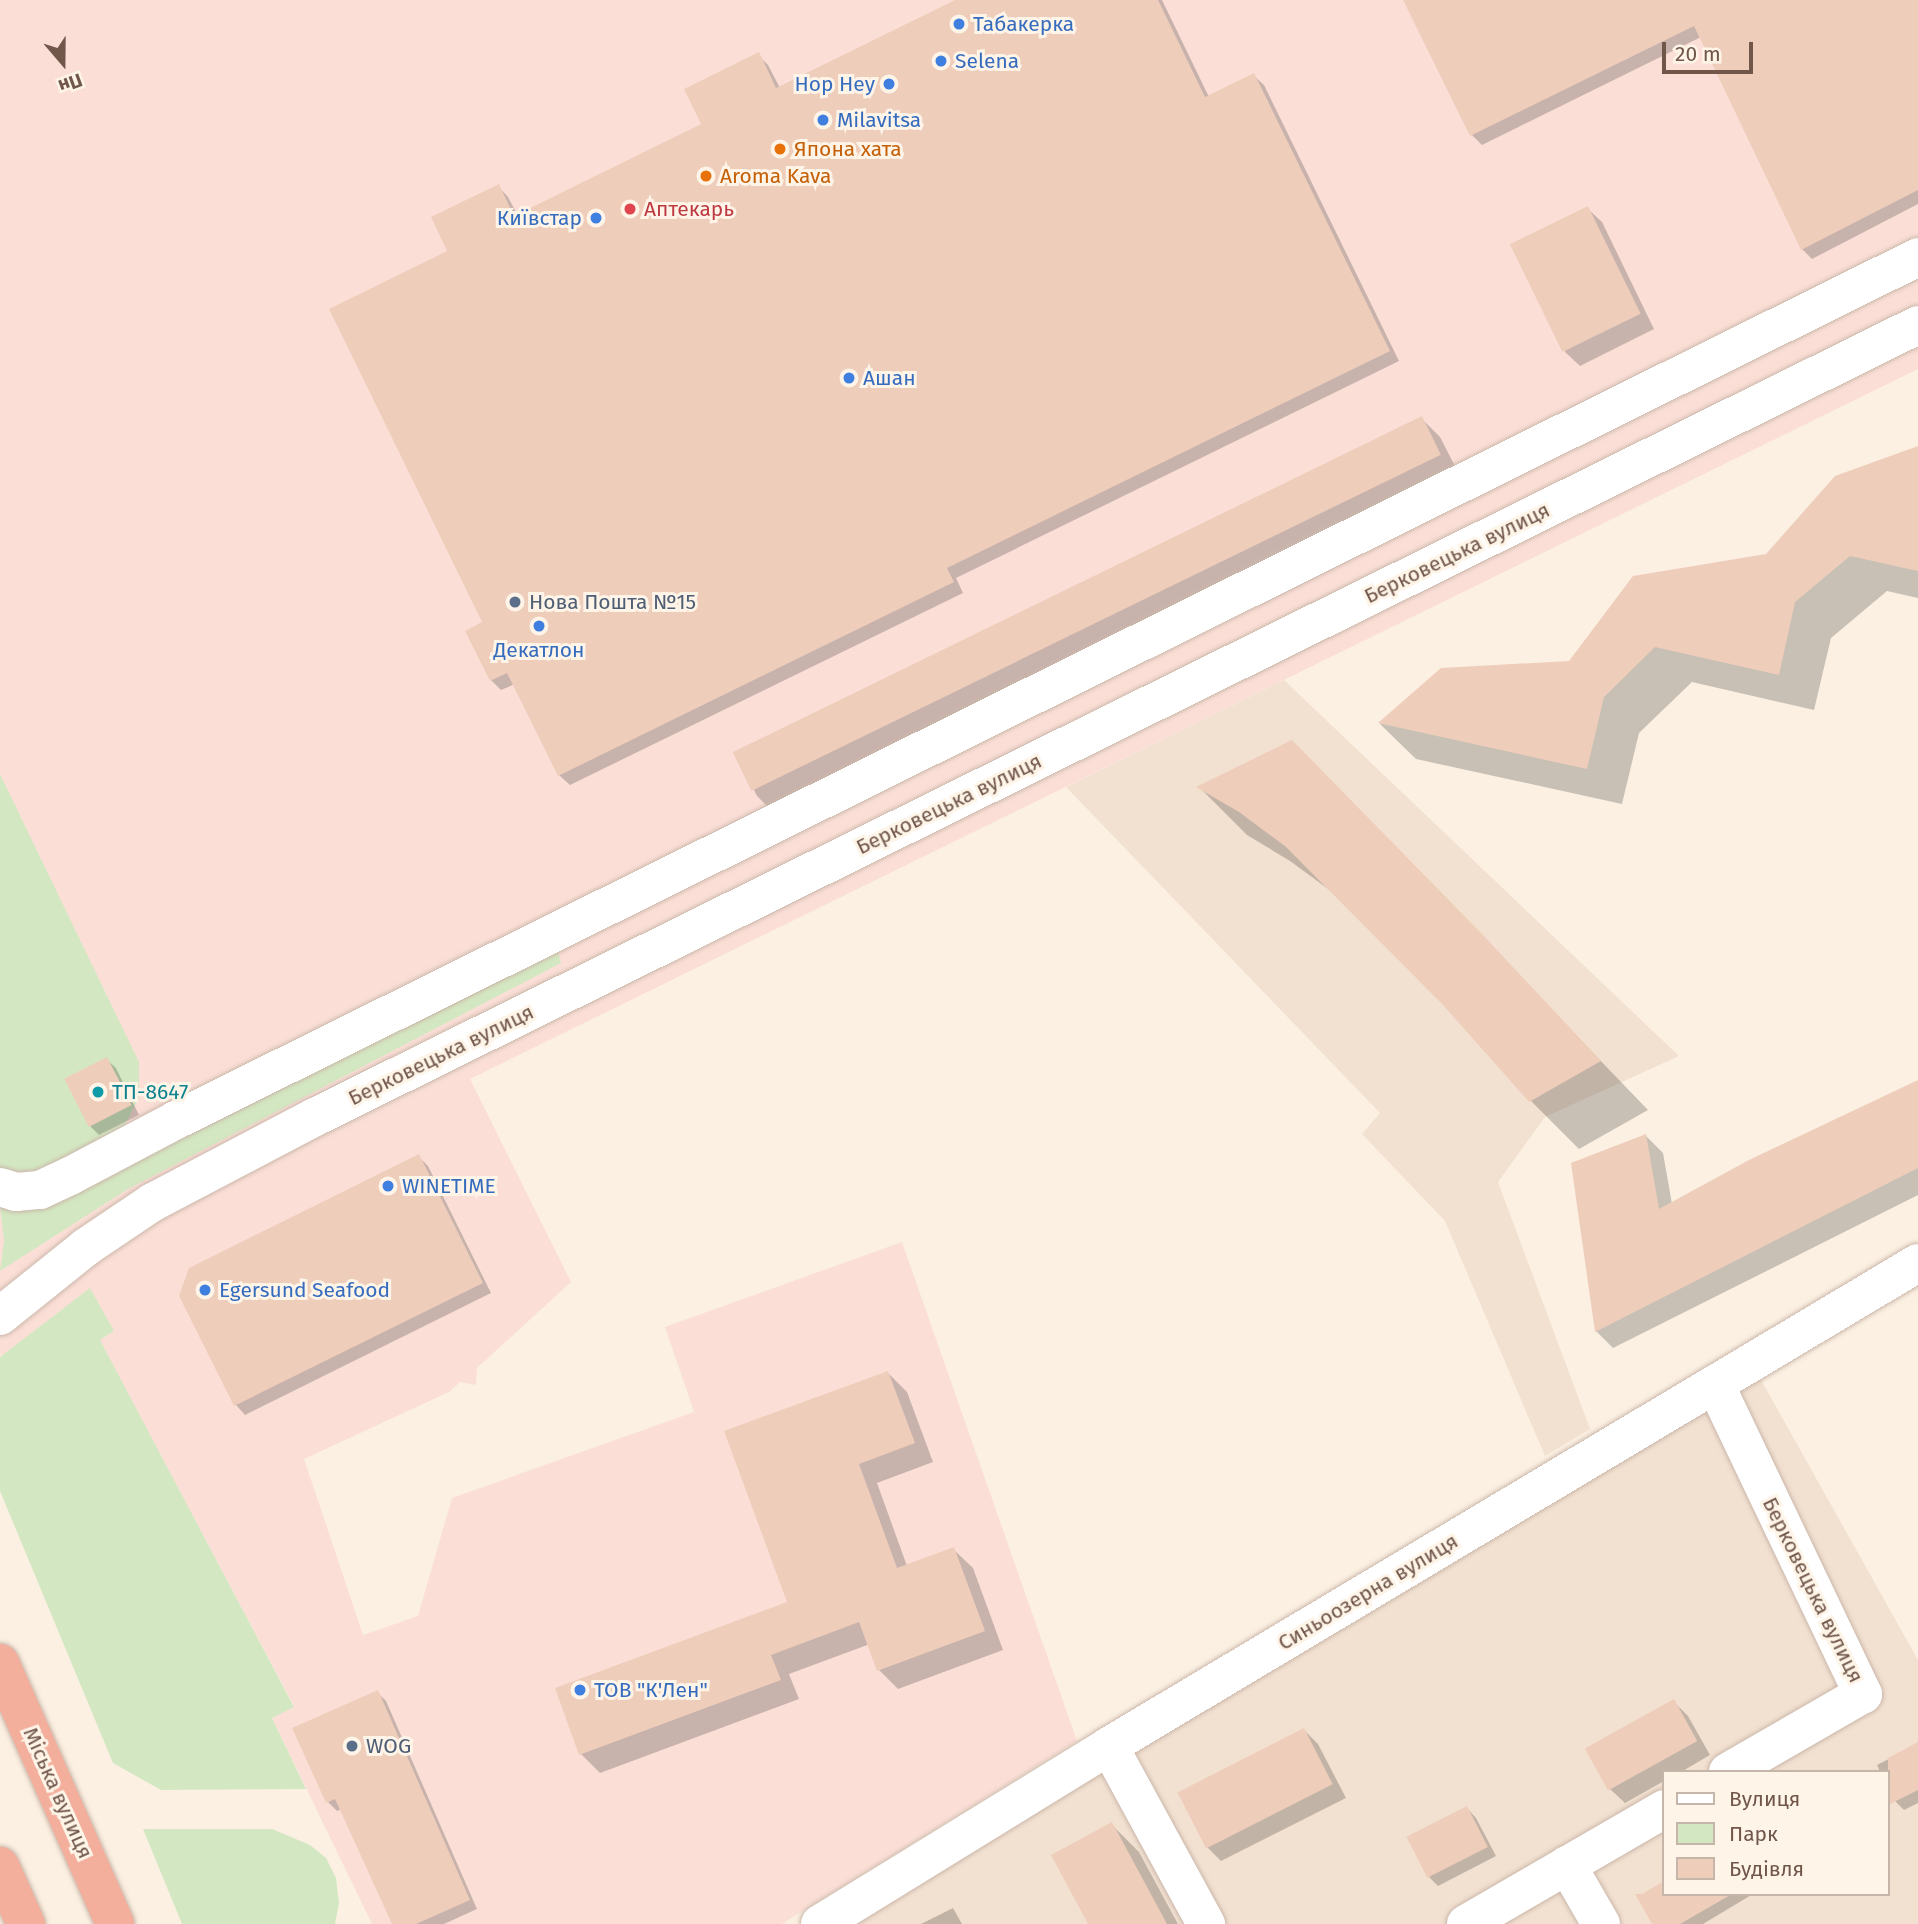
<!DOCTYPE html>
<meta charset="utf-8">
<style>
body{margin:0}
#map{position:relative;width:1918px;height:1924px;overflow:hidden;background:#fbf0e2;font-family:"Fira Sans",sans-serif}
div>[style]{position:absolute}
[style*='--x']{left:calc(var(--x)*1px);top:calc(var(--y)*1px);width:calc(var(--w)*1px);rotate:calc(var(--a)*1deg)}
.residential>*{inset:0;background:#f2e1d1}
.commercial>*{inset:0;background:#fbdfd7}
.green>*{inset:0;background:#d3e8c2}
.shadow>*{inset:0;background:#0003}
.building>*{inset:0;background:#efcdbb;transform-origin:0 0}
.roads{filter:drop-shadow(0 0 2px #cbb7aa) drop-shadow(0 0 2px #cbb7aa)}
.minor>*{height:38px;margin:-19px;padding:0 19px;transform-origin:19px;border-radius:19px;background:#fff}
.highway>*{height:38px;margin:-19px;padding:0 19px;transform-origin:19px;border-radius:19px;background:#f3ae9c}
.dots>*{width:19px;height:19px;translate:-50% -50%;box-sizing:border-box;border:4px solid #fef4e8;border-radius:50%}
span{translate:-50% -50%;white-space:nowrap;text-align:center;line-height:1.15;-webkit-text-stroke:6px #fef4e8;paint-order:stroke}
.shop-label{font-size:21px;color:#366cbe}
.left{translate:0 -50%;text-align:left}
.right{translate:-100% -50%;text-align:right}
.food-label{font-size:21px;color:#c56008}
.health-label{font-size:21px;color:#be3a42}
.street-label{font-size:21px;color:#71564a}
.service-label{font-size:21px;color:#4e5e75}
.culture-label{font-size:21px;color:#0d838f}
.legend{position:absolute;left:1662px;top:1770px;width:228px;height:126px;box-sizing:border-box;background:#fef4e8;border:2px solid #c6b5a9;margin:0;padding:9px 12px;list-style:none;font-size:21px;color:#71564a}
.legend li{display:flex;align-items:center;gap:14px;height:35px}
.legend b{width:35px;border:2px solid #c6b5a9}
.north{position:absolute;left:28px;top:28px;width:70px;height:70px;-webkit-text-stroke:5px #fef4e8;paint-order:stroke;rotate:160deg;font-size:19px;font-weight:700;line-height:28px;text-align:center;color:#71564a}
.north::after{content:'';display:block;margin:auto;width:24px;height:32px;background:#71564a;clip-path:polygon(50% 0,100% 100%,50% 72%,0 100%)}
.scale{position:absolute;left:1662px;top:42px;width:91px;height:32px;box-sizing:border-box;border:4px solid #71564a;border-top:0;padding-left:9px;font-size:21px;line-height:24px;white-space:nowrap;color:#71564a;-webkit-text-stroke:5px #fef4e8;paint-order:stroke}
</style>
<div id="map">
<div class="residential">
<div style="clip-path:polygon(1284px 680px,1679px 1056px,1545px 1117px,1498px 1182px,1590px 1429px,1545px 1456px,1445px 1221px,1362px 1134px,1380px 1113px,1066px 787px)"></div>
<div style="clip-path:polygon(evenodd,1751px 1362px,1918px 1660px,1918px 1924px,820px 1924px,1751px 1362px,1664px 1772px,1888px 1772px,1888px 1894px,1664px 1894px,1664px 1772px)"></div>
</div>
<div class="commercial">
<div style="clip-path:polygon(0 0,1918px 0,1918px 369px,470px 1079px,571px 1282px,477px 1368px,476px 1385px,460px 1382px,449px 1392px,304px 1459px,363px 1635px,418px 1616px,452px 1498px,694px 1412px,665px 1327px,902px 1242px,1077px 1741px,782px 1924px,372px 1924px,272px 1718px,294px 1706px,99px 1340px,114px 1331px,3px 1361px,0 1354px)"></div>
</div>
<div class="green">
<div style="clip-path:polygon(0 774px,139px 1062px,139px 1097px,122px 1131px,61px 1170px,0 1174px)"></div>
<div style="clip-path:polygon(558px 952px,561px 963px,128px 1189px,0 1271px,4px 1241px,0 1206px)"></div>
<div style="clip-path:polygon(90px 1288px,114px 1331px,100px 1340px,294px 1707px,272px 1718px,306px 1789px,161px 1790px,113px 1763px,0 1491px,0 1357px)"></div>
<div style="clip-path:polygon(143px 1829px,272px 1829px,310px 1845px,326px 1858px,336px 1878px,339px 1903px,335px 1924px,182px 1924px)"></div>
</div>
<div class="shadow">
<div style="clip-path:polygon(959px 0,1162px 0,1209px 97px,1253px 75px,1264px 85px,1399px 361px,956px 578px,963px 593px,570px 785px,559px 775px,515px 684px,501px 690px,491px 680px,450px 251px,498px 186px,508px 197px,518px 216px,703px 125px,758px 55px,768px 65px,780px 88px)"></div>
<div style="clip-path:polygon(1405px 0,1918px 0,1918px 204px,1812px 259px,1802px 249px,1701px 37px,1482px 145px,1472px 135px)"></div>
<div style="clip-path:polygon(1587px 208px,1602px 222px,1654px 329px,1580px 366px,1565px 352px)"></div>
<div style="clip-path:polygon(1421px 418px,1440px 437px,1459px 474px,776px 815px,757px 796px,738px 759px)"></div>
<div style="clip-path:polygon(1918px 448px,1918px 598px,1887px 591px,1831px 638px,1814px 710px,1692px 682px,1639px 733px,1622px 804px,1416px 759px,1380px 724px,1442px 670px,1570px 663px,1767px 556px)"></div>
<div style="clip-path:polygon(1199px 787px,1341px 791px,1648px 1110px,1579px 1149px,1530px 1100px,1444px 1004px,1335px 894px,1290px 861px,1247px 835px)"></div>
<div style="clip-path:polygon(106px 1059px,116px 1068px,139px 1115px,99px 1135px,90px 1126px)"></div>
<div style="clip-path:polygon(1918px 1082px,1918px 1195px,1613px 1348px,1596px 1331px,1646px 1136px,1663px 1153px,1672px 1204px)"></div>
<div style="clip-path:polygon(418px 1156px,428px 1166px,491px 1293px,245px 1415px,236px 1405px,181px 1296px)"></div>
<div style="clip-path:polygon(888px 1373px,907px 1392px,933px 1462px,877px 1483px,907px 1566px,953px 1549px,973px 1568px,1003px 1650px,898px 1689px,879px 1670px,870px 1644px,789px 1674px,799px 1699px,600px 1773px,581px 1754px,789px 1603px)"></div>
<div style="clip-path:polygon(377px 1692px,386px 1701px,477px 1909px,444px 1924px,394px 1924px,341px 1809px,337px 1811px,328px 1802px)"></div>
<div style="clip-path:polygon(1673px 1701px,1688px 1716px,1710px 1755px,1681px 1772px,1664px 1772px,1664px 1781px,1625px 1803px,1610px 1789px)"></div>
<div style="clip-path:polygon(1304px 1730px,1318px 1744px,1346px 1798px,1221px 1861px,1207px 1847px)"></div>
<div style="clip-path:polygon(1918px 1744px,1918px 1803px,1904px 1810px,1895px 1801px,1888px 1772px,1880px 1772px,1877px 1765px)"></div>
<div style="clip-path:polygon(1467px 1808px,1476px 1818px,1496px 1856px,1438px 1886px,1429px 1877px)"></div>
<div style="clip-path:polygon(1111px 1824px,1139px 1852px,1178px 1924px,1090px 1924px)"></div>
<div style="clip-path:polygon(1664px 1883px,1664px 1894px,1753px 1894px,1703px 1924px,1654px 1924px,1639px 1898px)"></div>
<div style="clip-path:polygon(953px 1908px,962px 1924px,921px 1924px)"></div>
</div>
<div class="building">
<div style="clip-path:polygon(955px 0,1158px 0,1205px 97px,1254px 73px,1390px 351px,947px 568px,954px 582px,558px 776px,507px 673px,490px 681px,465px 631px,482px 622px,329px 309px,447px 251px,431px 217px,499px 184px,514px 216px,701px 124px,684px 89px,759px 52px,776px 88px)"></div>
<div style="clip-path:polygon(1403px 0,1918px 0,1918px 190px,1801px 250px,1694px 26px,1470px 136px)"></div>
<div style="left:1588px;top:206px;width:120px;height:87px;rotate:64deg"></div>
<div style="left:1422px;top:416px;width:43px;height:767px;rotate:64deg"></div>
<div style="clip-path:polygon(1918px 446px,1918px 571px,1850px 556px,1795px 602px,1779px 675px,1655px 647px,1604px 697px,1587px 769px,1378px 723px,1441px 668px,1569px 661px,1633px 576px,1766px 554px,1835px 476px)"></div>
<div style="clip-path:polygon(1292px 740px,1483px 935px,1601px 1061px,1529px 1102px,1443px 1005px,1285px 846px,1239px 812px,1196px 787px)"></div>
<div style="left:107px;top:1057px;width:54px;height:48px;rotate:63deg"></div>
<div style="clip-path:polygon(1918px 1080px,1918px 1168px,1595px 1332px,1571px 1163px,1646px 1134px,1659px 1209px,1749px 1160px)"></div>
<div style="clip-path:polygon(419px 1154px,483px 1283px,234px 1406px,179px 1296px,189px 1268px)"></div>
<div style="clip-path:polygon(888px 1371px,915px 1443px,859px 1464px,897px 1568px,954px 1547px,985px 1631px,877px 1671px,859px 1622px,771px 1655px,781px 1680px,579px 1755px,555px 1688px,787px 1602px,724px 1431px)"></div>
<div style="clip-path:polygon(378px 1690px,470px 1900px,416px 1924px,392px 1924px,335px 1799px,326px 1803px,292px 1728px)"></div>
<div style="left:1674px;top:1699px;width:48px;height:102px;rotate:61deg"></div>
<div style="left:1304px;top:1728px;width:63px;height:142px;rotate:63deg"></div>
<div style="clip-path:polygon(1918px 1742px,1918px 1790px,1888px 1805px,1888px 1758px)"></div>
<div style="left:1467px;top:1806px;width:46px;height:68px;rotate:63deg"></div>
<div style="clip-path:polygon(1112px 1822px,1167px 1924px,1088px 1924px,1051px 1855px)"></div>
<div style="clip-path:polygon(1664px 1881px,1664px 1894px,1732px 1894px,1680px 1924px,1652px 1924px,1635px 1894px,1642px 1894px)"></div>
</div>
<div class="roads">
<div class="minor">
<div style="--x:0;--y:1187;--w:17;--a:17"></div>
<div style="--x:16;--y:1192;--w:24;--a:-5"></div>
<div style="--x:40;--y:1190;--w:33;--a:-25"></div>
<div style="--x:70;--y:1176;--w:120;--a:-27.8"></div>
<div style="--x:176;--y:1120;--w:1944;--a:-26.35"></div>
<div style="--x:0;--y:1316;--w:110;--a:-38.7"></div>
<div style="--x:86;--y:1247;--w:81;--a:-33.9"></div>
<div style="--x:153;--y:1202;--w:183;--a:-27.7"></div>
<div style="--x:315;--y:1117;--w:1788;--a:-26.29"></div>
<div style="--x:1715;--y:1384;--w:344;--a:64.5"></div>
<div style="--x:1863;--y:1694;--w:156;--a:150"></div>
<div style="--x:1109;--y:1746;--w:203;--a:61.4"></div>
<div style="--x:1567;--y:1865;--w:68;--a:60"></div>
<div style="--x:820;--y:1924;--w:339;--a:-31.6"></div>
<div style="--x:1109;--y:1746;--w:942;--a:-30.84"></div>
<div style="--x:1466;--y:1924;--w:229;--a:-30.1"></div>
</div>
<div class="highway">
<div style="--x:0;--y:1663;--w:285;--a:66.2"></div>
<div style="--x:0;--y:1866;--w:64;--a:65.9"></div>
</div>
</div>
<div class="dots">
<div style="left:959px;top:24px;background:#3f7fe0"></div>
<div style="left:941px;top:61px;background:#3f7fe0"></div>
<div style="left:889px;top:84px;background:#3f7fe0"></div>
<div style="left:823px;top:120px;background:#3f7fe0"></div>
<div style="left:780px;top:149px;background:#e8710a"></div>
<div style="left:706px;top:176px;background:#e8710a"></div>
<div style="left:630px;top:209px;background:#e0444e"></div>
<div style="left:596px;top:218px;background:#3f7fe0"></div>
<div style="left:849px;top:378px;background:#3f7fe0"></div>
<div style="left:515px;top:602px;background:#5c6f8a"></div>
<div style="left:539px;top:626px;background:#3f7fe0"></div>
<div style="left:98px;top:1092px;background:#0f9aa8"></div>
<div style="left:388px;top:1186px;background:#3f7fe0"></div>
<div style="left:205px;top:1290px;background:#3f7fe0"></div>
<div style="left:580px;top:1690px;background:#3f7fe0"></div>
<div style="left:352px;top:1746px;background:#5c6f8a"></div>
</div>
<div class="shop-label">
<span class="left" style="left:973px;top:24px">Табакерка</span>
<span class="left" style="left:955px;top:61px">Selena</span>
<span class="right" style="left:875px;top:84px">Hop Hey</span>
<span class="left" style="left:837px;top:120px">Milavitsa</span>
<span class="right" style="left:582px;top:218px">Київстар</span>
<span class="left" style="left:863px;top:378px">Ашан</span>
<span style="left:539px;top:650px">Декатлон</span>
<span class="left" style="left:402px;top:1186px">WINETIME</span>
<span class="left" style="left:219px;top:1290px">Egersund Seafood</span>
<span class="left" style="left:594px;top:1690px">ТОВ "К'Лен"</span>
</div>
<div class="food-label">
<span class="left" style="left:794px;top:149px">Япона хата</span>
<span class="left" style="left:720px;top:176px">Aroma Kava</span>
</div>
<div class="health-label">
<span class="left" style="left:644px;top:209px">Аптекарь</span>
</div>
<div class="street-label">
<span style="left:1457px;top:553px;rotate:-26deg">Берковецька вулиця</span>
<span style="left:949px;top:804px;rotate:-26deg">Берковецька вулиця</span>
<span style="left:441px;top:1055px;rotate:-26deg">Берковецька вулиця</span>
<span style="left:1813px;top:1590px;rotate:64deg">Берковецька вулиця</span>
<span style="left:1368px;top:1592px;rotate:-31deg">Синьоозерна вулиця</span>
<span style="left:58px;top:1793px;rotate:66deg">Міська вулиця</span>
</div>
<div class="service-label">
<span class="left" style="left:529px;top:602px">Нова Пошта №15</span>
<span class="left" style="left:366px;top:1746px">WOG</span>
</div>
<div class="culture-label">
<span class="left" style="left:112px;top:1092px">ТП-8647</span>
</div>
<ul class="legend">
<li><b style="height:9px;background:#fff"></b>Вулиця</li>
<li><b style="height:19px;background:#d3e8c2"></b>Парк</li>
<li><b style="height:19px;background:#efcdbb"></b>Будівля</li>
</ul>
<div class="north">Пн</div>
<div class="scale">20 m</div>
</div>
